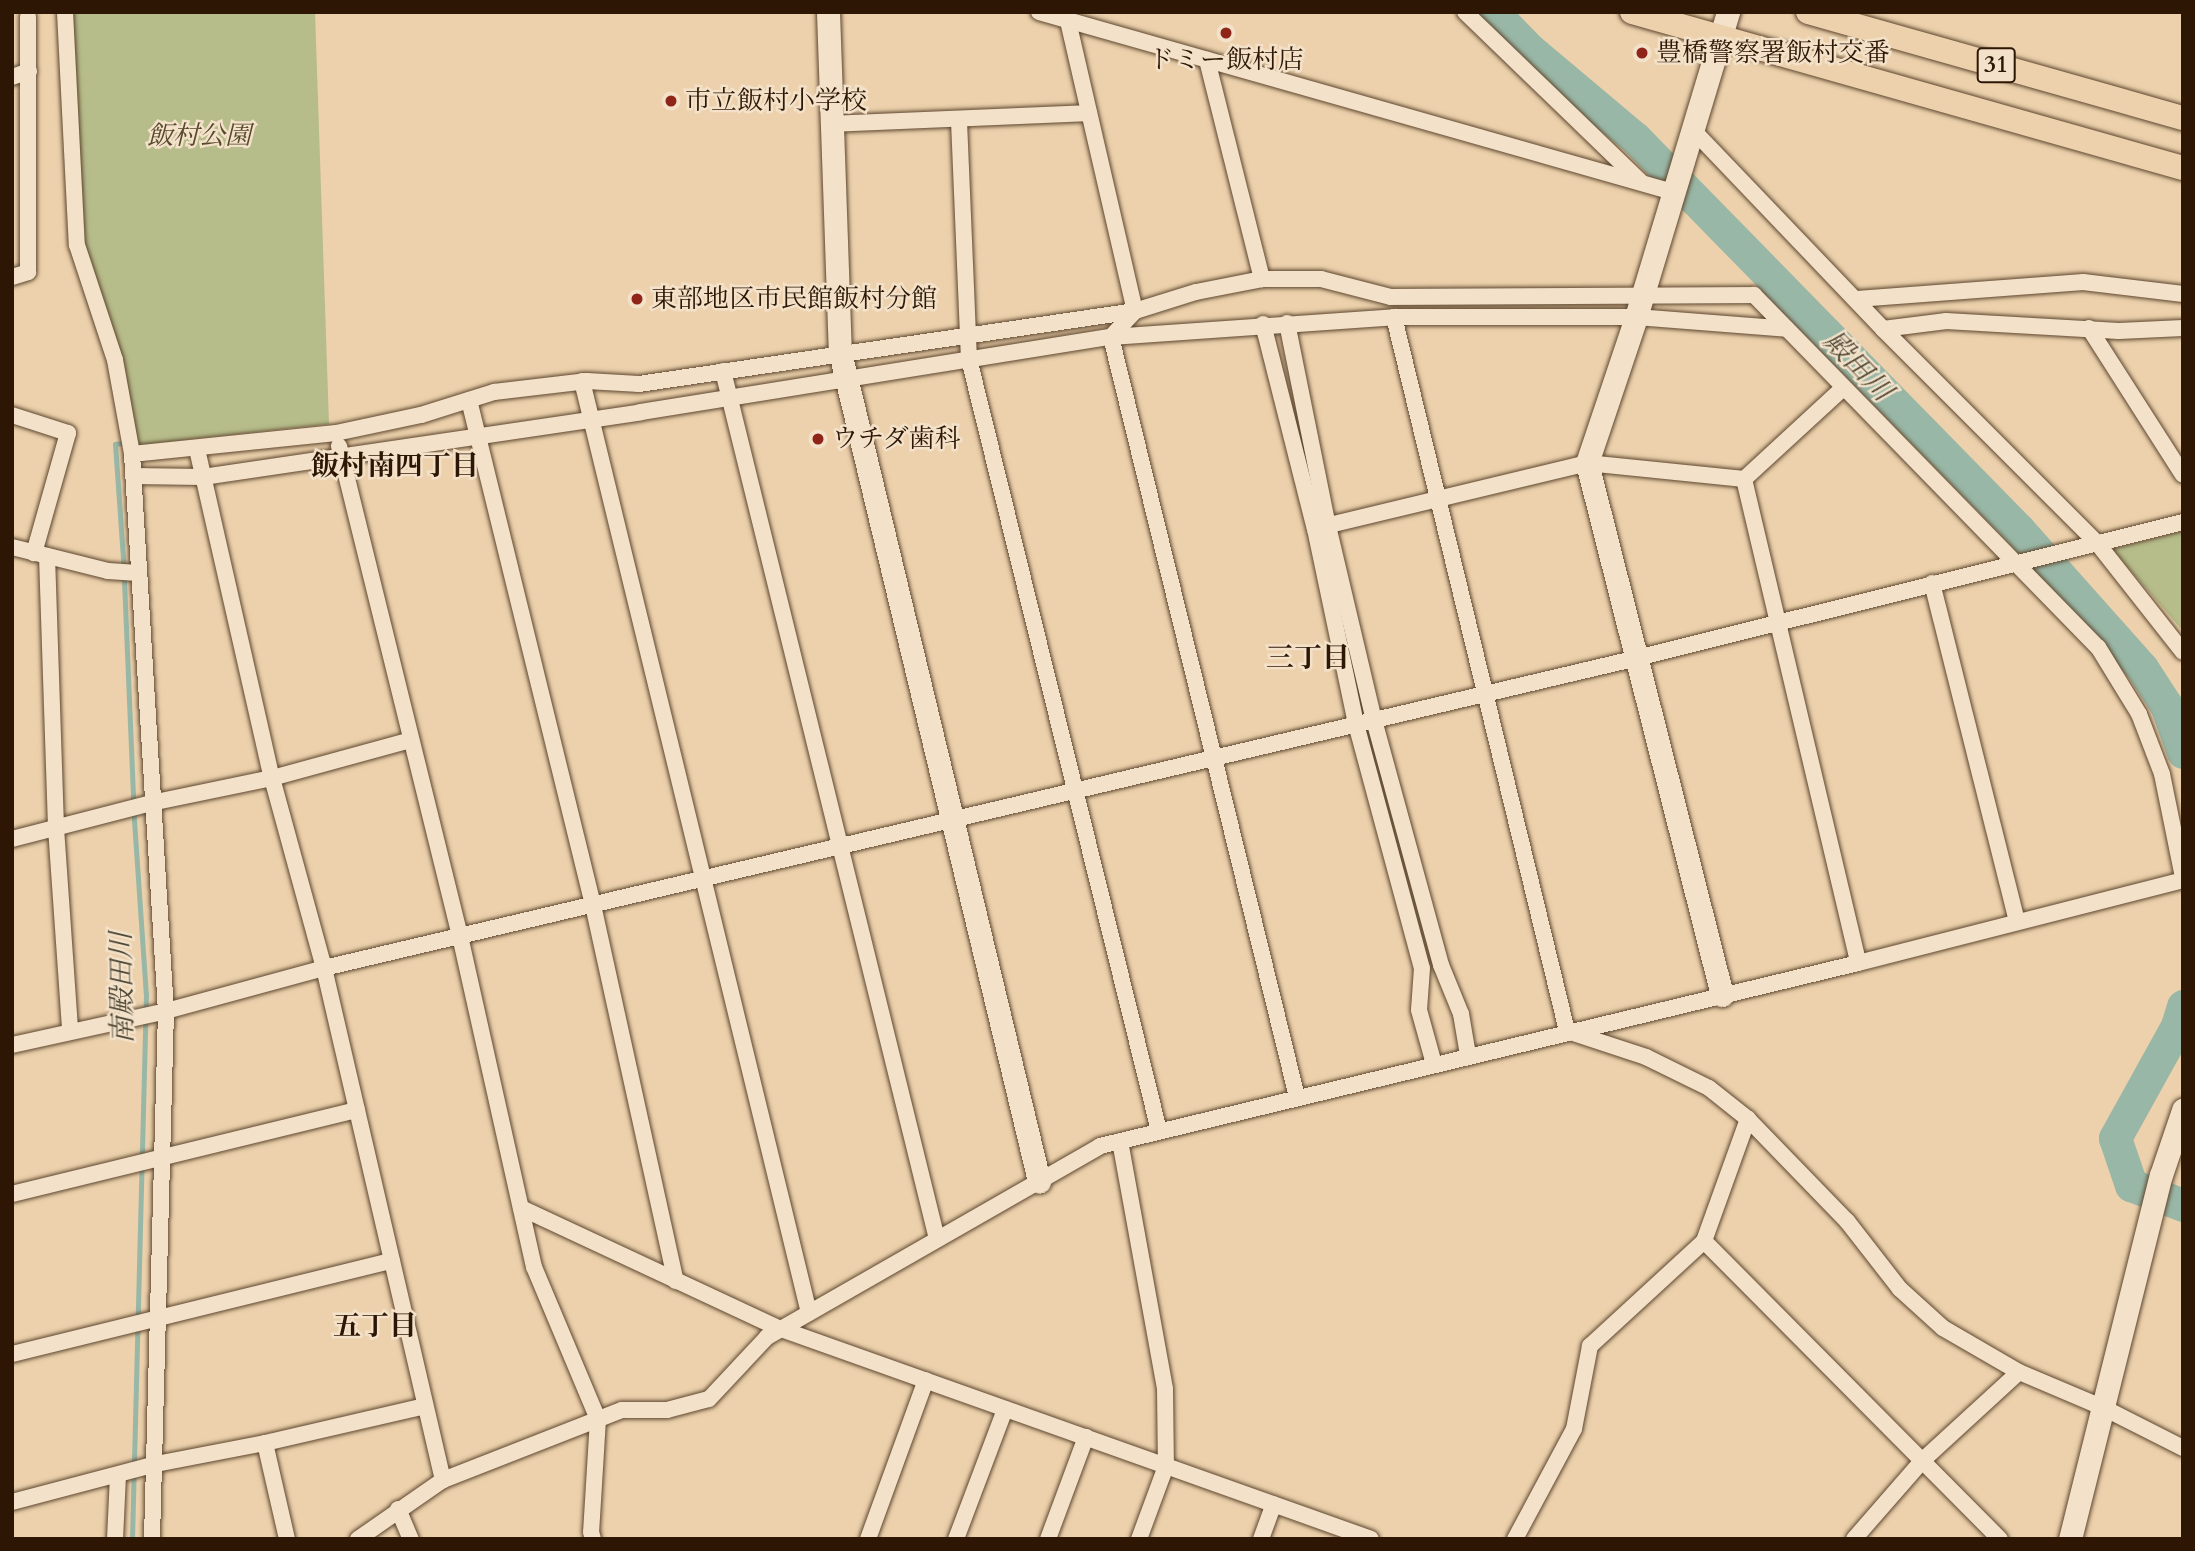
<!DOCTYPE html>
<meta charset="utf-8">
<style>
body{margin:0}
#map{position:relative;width:2195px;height:1551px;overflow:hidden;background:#ecd1ac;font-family:Cardo,"Noto Serif JP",serif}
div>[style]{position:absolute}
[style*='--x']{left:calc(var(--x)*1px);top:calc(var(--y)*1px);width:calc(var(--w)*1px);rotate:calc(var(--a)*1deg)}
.green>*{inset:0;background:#b6bc8a}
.stream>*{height:5px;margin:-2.5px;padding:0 2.5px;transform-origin:2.5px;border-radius:2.5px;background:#99b7a6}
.river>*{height:33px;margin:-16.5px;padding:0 16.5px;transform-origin:16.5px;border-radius:16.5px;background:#99b7a6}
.roads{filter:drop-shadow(0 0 2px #5d462e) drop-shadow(0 0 2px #5d462e)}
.street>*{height:16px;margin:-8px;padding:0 8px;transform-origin:8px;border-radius:8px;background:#f3e1c9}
.secondary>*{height:23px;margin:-11.5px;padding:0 11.5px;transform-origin:11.5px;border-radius:11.5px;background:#f3e1c9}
.primary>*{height:24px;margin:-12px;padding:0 12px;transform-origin:12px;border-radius:12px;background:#ecd1ac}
.dots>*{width:19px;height:19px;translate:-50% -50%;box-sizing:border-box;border:4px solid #f3e1c9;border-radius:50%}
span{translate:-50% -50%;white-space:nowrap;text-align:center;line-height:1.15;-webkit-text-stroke:5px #f3e1c9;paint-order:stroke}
.shield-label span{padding:2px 5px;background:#f3e1c9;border:2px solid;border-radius:5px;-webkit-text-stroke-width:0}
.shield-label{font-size:24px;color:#2d1704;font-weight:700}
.poi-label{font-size:26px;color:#2d1704}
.left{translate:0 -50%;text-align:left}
.park-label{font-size:26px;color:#56492c;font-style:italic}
.water-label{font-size:28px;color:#4d4735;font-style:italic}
.neighbourhood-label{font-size:28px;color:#2d1704;font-weight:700}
.frame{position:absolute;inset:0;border:14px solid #2d1704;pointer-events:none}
</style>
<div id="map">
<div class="green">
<div style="clip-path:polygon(73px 12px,315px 12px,329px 424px,130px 446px,110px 319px,84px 241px)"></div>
<div style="clip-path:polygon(2183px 531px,2183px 631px,2112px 549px)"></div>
</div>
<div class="stream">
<div style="--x:122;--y:443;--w:7;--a:172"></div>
<div style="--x:115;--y:444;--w:113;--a:86"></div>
<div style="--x:123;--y:557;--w:263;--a:87.6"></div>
<div style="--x:134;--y:820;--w:174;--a:86.1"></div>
<div style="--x:146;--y:994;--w:545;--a:91.47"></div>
</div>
<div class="river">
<div style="--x:1493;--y:12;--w:53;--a:45.8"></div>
<div style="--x:1530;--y:50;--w:137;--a:40"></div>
<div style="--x:1635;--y:138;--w:549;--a:45.59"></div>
<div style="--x:2019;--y:530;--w:185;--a:48.3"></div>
<div style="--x:2142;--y:668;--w:44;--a:57"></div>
<div style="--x:2166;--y:705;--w:50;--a:70.1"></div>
<div style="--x:2183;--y:1006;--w:21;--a:107"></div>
<div style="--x:2177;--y:1026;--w:128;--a:119"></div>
<div style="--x:2115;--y:1138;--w:50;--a:71.2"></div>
<div style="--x:2131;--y:1185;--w:56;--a:21"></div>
</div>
<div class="roads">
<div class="street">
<div style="--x:65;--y:12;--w:233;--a:87.1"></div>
<div style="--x:77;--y:245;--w:121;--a:71.7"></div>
<div style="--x:115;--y:360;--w:96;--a:79.7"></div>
<div style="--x:132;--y:454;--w:558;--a:86.51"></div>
<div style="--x:166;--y:1011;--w:528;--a:91.52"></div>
<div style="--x:1039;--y:12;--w:659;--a:15.85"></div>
<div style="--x:1465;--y:12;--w:245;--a:44"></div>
<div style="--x:1068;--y:21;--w:298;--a:77"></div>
<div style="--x:1135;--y:311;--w:35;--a:133"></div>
<div style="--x:1111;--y:337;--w:782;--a:76.25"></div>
<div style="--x:1207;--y:60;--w:226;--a:75.9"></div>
<div style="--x:12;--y:77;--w:18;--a:-19"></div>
<div style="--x:959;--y:121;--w:238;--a:87.6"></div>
<div style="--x:969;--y:359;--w:795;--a:76.17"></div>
<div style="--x:831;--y:124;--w:258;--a:-2.4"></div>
<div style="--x:1693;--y:130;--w:275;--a:46.3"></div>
<div style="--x:1883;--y:329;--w:304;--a:45"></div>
<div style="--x:2098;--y:544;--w:137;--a:51.8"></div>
<div style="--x:12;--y:277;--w:17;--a:-17"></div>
<div style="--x:28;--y:272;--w:255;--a:-90"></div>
<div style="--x:1857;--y:299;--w:227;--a:-4.3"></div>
<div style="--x:2083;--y:282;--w:101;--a:6.8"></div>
<div style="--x:1394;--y:317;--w:735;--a:76.38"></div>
<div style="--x:1567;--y:1031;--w:83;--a:18.2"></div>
<div style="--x:1646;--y:1057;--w:70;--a:26.2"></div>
<div style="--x:1709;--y:1088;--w:50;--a:38.5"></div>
<div style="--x:1748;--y:1119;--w:142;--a:45.9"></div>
<div style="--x:1847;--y:1221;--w:86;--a:52.1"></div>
<div style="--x:1900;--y:1289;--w:58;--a:42.2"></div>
<div style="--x:1943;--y:1328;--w:88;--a:30.1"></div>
<div style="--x:2019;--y:1372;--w:90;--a:22.9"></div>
<div style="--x:2102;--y:1407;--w:91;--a:26.8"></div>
<div style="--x:1287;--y:323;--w:207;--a:78.6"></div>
<div style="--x:1328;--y:526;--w:199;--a:76.7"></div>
<div style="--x:1374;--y:720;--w:254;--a:74.7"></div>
<div style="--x:1441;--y:965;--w:53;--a:67.8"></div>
<div style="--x:1461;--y:1014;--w:42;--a:80.3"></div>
<div style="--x:1263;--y:324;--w:211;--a:75.8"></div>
<div style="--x:1315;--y:529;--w:199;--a:78.1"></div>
<div style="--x:1356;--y:724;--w:253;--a:74.9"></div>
<div style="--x:1422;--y:968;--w:42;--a:94.1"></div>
<div style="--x:1419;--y:1010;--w:56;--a:74.5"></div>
<div style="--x:2089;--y:328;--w:174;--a:57.4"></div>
<div style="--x:1883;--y:329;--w:64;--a:-7.2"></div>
<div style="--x:1946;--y:321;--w:173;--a:3.3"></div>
<div style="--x:2119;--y:331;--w:64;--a:-2.7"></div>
<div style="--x:723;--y:371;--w:894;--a:76.15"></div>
<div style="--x:582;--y:381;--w:959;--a:76.31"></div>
<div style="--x:1842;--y:389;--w:133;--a:137.4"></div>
<div style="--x:1744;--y:479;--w:497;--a:76.7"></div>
<div style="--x:469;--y:400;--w:520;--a:76.2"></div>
<div style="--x:593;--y:905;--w:385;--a:77.6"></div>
<div style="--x:12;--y:415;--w:59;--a:17.8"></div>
<div style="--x:68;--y:433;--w:125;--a:105.8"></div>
<div style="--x:339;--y:446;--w:505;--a:76.13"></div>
<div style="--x:460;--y:936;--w:339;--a:77.4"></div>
<div style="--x:534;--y:1267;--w:165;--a:67.2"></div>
<div style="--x:598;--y:1419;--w:113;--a:93.5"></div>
<div style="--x:591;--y:1532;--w:7;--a:74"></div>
<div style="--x:197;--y:449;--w:337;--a:77.2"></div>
<div style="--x:272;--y:778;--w:197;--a:74.7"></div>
<div style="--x:324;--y:968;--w:526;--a:76.92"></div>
<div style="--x:132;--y:454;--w:205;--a:-5.9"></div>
<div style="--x:336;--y:433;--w:87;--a:-12"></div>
<div style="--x:421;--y:415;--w:77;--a:-17.5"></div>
<div style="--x:494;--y:392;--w:94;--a:-6.7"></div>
<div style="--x:587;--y:381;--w:52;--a:3.3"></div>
<div style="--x:639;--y:384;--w:501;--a:-8.37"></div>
<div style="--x:1135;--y:311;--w:64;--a:-17.3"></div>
<div style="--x:1196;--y:292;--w:67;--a:-11.1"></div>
<div style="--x:1262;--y:279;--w:59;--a:0"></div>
<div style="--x:1321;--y:279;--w:72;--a:14.4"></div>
<div style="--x:1391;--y:297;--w:363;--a:-0.3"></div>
<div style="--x:1754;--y:295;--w:492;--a:45.7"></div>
<div style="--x:2098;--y:647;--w:79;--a:58.5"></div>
<div style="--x:2139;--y:714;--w:64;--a:69"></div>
<div style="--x:2162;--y:774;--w:105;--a:78.5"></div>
<div style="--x:133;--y:476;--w:70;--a:0.8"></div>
<div style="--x:203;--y:477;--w:443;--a:-8.4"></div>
<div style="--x:641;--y:412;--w:476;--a:-9.1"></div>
<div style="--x:1111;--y:337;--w:284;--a:-4"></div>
<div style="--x:1394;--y:317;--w:242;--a:0"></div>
<div style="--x:1636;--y:317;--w:151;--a:4.5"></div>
<div style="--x:1317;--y:528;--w:278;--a:-13.5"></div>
<div style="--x:1587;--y:463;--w:158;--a:5.8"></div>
<div style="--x:12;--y:547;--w:99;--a:14"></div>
<div style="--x:108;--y:571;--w:30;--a:4"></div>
<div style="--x:47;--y:556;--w:272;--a:88.1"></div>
<div style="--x:56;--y:828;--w:202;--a:86"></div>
<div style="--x:1932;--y:583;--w:349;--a:75.9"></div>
<div style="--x:12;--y:839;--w:144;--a:-14.5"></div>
<div style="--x:151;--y:803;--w:124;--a:-11.7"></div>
<div style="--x:272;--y:778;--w:144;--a:-15.3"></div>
<div style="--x:12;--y:1045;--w:158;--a:-12.4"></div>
<div style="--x:166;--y:1011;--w:164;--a:-15.2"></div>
<div style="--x:324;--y:968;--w:1349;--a:-13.28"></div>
<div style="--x:1637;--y:658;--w:563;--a:-13.99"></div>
<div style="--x:1120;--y:1141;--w:252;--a:79.7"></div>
<div style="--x:1165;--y:1389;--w:77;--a:89.3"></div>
<div style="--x:1166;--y:1466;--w:78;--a:110.3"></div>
<div style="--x:12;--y:1194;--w:355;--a:-13.7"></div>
<div style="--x:521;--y:1208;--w:287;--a:25"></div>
<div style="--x:781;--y:1329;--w:626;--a:19.59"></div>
<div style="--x:1704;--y:1241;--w:420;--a:45.2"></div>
<div style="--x:12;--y:1354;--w:391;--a:-13.8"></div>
<div style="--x:265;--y:1443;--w:98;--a:77.1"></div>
<div style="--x:12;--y:1502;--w:149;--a:-14.8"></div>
<div style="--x:156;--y:1464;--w:111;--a:-10.9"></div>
<div style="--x:265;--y:1443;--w:164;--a:-13"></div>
<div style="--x:398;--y:1509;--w:33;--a:67"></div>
<div style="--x:115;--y:1539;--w:63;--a:-87.3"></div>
<div style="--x:358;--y:1539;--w:103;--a:-34.8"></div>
<div style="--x:443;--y:1480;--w:192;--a:-21.4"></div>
<div style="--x:622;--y:1410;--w:45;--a:0"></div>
<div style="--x:667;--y:1410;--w:43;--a:-14.7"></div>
<div style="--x:709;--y:1399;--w:85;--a:-46.9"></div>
<div style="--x:767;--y:1337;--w:384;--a:-29.8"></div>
<div style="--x:1100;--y:1146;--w:780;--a:-13.57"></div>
<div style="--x:1858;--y:963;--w:335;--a:-14.3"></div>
<div style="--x:868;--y:1539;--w:169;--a:-70"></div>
<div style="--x:956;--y:1539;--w:139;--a:-69.3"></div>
<div style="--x:1048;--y:1539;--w:109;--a:-69.6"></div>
<div style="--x:1261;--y:1539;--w:37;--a:-70"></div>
<div style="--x:1515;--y:1539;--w:125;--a:-61.8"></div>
<div style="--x:1574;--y:1429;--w:85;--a:-79.1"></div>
<div style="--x:1590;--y:1346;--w:155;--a:-42.6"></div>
<div style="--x:1704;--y:1241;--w:130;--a:-70.2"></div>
<div style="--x:1854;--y:1539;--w:105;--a:-48.9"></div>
<div style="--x:1923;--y:1460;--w:130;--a:-42.5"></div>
</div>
<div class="secondary">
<div style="--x:828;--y:12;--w:340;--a:88"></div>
<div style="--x:840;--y:352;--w:853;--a:76.5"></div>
<div style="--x:1722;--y:995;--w:549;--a:-104.24"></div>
<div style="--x:1587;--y:463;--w:154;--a:-71.4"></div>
<div style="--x:1636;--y:317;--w:319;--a:-73.2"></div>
<div style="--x:2070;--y:1539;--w:375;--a:-76"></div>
<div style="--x:2161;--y:1175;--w:69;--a:-71.3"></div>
</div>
<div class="primary">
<div style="--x:1632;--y:12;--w:573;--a:15.81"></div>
<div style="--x:1808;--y:12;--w:390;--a:15.8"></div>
</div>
</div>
<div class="dots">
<div style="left:1226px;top:33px;background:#8f2418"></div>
<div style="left:1642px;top:53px;background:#8f2418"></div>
<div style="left:671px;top:101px;background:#8f2418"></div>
<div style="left:637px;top:299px;background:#8f2418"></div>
<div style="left:818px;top:439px;background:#8f2418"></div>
</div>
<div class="shield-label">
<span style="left:1996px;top:65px">31</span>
</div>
<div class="poi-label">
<span class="left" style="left:1656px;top:53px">豊橋警察署飯村交番</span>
<span style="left:1226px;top:60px">ドミー飯村店</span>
<span class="left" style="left:685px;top:101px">市立飯村小学校</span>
<span class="left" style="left:651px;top:299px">東部地区市民館飯村分館</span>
<span class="left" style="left:832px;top:439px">ウチダ歯科</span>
</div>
<div class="park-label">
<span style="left:199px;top:136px">飯村公園</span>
</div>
<div class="water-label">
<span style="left:1858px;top:366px;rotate:46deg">殿田川</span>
<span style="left:122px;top:988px;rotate:-91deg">南殿田川</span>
</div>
<div class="neighbourhood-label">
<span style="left:395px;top:466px">飯村南四丁目</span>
<span style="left:1308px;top:658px">三丁目</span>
<span style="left:375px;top:1326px">五丁目</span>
</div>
<div class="frame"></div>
</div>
